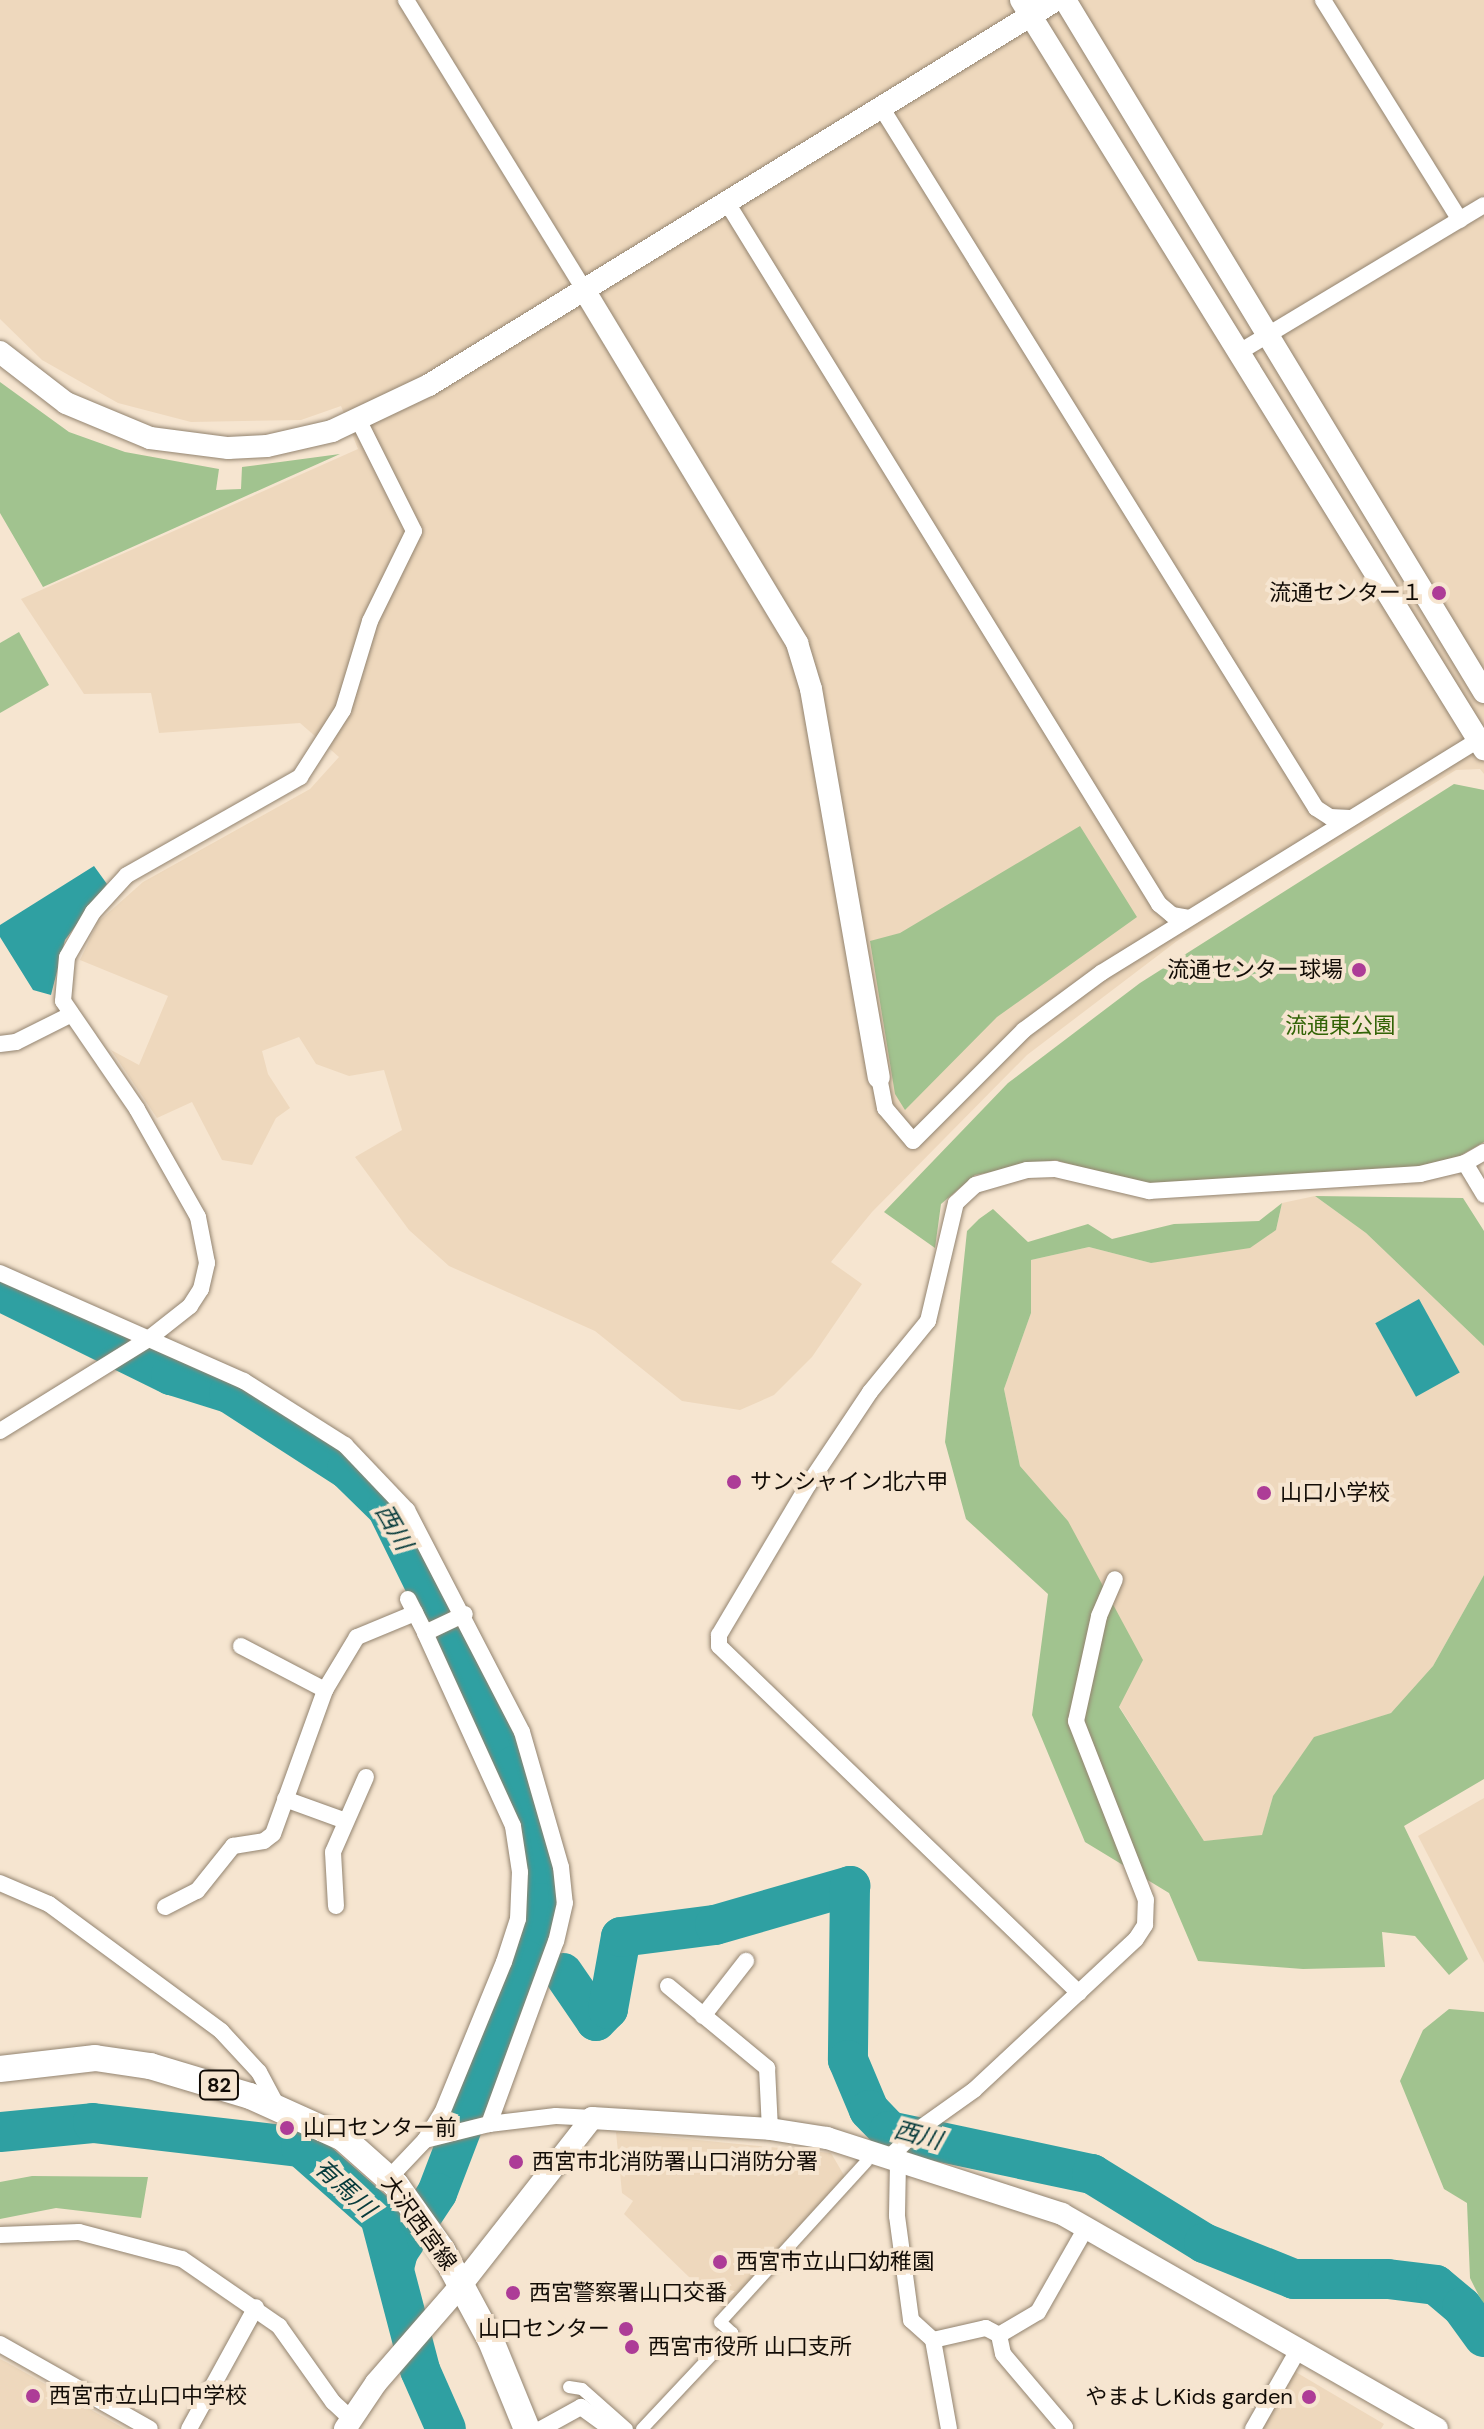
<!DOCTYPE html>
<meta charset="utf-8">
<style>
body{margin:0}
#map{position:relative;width:1484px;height:2429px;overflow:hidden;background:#f6e5d0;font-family:"DM Sans","Noto Sans JP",sans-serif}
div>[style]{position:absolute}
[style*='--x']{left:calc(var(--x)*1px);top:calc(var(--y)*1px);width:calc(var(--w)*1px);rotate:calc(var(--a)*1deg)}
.built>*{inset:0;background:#eed8bd}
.green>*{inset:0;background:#a1c38f}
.water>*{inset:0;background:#2fa0a2;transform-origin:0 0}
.river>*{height:40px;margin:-20px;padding:0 20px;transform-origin:20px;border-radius:20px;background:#2fa0a2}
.roads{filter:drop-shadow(0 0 2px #938470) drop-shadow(0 0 2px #938470)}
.pedestrian>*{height:12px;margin:-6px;padding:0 6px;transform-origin:6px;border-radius:6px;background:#fff}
.minor>*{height:16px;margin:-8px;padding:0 8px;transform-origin:8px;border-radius:8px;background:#fff}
.tertiary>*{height:22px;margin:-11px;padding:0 11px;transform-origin:11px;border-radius:11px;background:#fff}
.primary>*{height:26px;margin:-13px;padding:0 13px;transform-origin:13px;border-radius:13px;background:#fff}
.dots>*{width:22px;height:22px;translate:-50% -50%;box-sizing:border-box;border:4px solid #f6e5d0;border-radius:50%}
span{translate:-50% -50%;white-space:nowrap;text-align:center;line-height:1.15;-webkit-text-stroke:8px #f6e5d0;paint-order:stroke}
.shield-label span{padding:2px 6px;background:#f6e5d0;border:2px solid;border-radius:6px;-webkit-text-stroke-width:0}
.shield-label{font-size:20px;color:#120c06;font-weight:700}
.poi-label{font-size:22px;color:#120c06}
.right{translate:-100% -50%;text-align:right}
.left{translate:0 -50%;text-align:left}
.park-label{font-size:22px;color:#326306}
.street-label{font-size:22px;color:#120c06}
.water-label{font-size:24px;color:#063a3b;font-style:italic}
</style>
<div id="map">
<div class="built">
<div style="clip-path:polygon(0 0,1484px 0,1484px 774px,1480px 769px,1456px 770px,1177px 941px,1027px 1055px,872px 1212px,831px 1262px,862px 1284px,812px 1357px,774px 1395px,740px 1410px,682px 1401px,595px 1331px,449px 1266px,409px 1230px,355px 1157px,402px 1130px,384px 1070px,349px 1076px,316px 1064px,299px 1037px,262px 1051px,268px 1074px,290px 1108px,276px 1118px,252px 1165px,222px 1160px,192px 1102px,157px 1118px,111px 1050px,139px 1065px,168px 996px,80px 960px,98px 922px,143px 882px,310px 789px,339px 757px,300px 723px,159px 733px,151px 693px,84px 694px,21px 599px,358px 449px,341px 406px,301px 420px,191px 422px,118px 403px,42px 360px,0 319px)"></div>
<div style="clip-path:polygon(1315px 1196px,1366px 1233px,1484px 1346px,1484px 1575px,1433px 1666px,1391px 1713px,1314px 1738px,1273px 1796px,1262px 1836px,1204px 1841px,1119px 1706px,1068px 1521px,1020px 1466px,1004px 1389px,1031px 1313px,1031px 1260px,1089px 1247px,1151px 1263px,1276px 1230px,1282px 1203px)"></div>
<div style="clip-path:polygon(1484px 1798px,1484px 1963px,1418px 1836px)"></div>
<div style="clip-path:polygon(616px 2132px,831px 2153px,845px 2177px,723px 2310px,624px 2214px,633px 2201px,622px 2193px)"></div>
<div style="clip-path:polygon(0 2359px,8px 2363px,125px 2429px,0 2429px)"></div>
<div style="clip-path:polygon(1294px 2371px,1384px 2424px,1381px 2429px,1260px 2429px)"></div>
</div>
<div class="green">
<div style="clip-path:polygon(0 382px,69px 432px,125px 452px,219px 469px,216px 490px,241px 489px,242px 467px,340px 454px,43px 587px,0 513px)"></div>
<div style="clip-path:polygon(19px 632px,49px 685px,0 713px,0 643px)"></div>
<div style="clip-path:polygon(1454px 784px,1484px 790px,1484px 1142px,1456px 1158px,1413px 1167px,1143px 1184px,1055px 1160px,975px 1175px,941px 1204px,935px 1248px,884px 1212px,1008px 1083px,1140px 983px)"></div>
<div style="clip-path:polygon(1080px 826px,1137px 917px,997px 1017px,905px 1110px,895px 1094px,870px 941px,900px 933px)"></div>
<div style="clip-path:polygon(1315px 1196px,1463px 1198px,1484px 1231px,1484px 1346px,1366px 1233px)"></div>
<div style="clip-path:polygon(1282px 1203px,1276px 1230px,1250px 1248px,1151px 1263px,1089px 1247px,1031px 1260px,1031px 1313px,1004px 1389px,1020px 1466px,1068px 1521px,1143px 1660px,1119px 1707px,1204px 1841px,1262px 1835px,1273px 1796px,1314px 1737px,1391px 1713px,1433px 1666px,1484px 1575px,1484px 1779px,1404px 1826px,1468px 1959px,1449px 1975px,1415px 1936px,1382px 1932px,1385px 1967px,1303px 1969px,1198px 1961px,1169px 1893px,1085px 1842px,1032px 1715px,1048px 1594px,966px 1519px,945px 1442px,967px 1231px,979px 1219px,993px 1209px,1028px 1242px,1088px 1224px,1112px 1239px,1174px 1224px,1259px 1221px)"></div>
<div style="clip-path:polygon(1449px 2009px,1484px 2012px,1484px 2306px,1470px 2278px,1467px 2203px,1444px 2189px,1400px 2081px,1423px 2030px)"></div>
<div style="clip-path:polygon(32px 2176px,148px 2177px,141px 2218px,56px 2208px,0 2219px,0 2182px)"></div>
</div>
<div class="water">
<div style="clip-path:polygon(94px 866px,107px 884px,65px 940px,51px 995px,33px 990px,0 937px,0 925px)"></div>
<div style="left:1419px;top:1299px;width:84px;height:50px;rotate:61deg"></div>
</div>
<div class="river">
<div style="--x:0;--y:1291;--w:191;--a:26.2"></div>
<div style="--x:171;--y:1375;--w:61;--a:17.2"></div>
<div style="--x:229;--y:1393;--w:140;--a:32.8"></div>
<div style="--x:347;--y:1469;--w:56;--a:44.3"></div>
<div style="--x:387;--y:1508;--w:288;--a:63.8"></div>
<div style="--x:514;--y:1766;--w:83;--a:73.1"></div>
<div style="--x:538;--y:1845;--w:58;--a:87"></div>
<div style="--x:541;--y:1903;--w:59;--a:104.7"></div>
<div style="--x:526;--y:1960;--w:249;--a:110.9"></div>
<div style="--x:437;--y:2193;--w:71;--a:123.5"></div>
<div style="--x:398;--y:2252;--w:16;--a:104"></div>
<div style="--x:563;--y:1973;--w:58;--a:55.5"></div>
<div style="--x:596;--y:2021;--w:17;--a:-45"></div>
<div style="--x:608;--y:2009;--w:73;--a:-79.8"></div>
<div style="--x:621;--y:1937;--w:95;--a:-7.3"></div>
<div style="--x:715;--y:1925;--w:141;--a:-16.1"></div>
<div style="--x:850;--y:1886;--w:174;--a:90.7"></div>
<div style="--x:848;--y:2060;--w:54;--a:67.2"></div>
<div style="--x:869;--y:2110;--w:29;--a:46"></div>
<div style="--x:889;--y:2131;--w:208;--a:12"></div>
<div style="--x:1092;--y:2174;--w:132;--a:31.6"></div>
<div style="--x:1204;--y:2243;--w:97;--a:21.8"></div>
<div style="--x:1294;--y:2279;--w:94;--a:0"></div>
<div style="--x:1388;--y:2279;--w:48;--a:7.1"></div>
<div style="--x:1436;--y:2285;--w:34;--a:40"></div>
<div style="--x:1462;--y:2307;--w:37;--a:54"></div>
<div style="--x:0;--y:2132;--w:93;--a:-5.5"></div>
<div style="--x:93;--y:2123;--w:209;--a:6.6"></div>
<div style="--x:301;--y:2147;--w:106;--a:41.5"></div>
<div style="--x:380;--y:2217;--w:158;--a:75.3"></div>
<div style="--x:420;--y:2370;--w:64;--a:66.2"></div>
</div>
<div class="roads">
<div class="pedestrian">
<div style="--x:569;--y:2387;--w:13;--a:9"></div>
<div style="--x:582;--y:2389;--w:60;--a:41.6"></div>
<div style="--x:642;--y:2429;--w:132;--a:-46.8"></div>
<div style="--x:732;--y:2333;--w:16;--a:-137"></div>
<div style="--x:720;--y:2322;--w:217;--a:-47.6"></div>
</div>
<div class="minor">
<div style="--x:406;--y:0;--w:338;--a:58.4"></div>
<div style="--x:1323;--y:0;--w:259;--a:58.1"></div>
<div style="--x:881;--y:107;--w:825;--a:58.18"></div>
<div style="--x:1316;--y:808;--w:17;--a:33"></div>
<div style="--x:1330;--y:817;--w:20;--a:3"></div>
<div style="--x:726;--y:201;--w:826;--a:58.37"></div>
<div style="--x:1159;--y:904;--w:17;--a:40"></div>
<div style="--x:1172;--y:915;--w:17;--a:10"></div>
<div style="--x:1241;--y:351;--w:283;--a:-31"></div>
<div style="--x:0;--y:1044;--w:16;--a:-7"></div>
<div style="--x:16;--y:1042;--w:60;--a:-26.6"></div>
<div style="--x:879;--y:1077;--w:32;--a:79"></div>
<div style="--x:885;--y:1108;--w:43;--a:49.7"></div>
<div style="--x:913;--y:1141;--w:157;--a:-45"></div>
<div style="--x:1024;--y:1030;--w:96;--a:-36.5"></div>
<div style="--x:1101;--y:973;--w:443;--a:-31.7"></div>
<div style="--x:1465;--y:1163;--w:37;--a:59"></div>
<div style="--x:0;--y:1273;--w:267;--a:23.9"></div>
<div style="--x:244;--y:1381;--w:120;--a:32.4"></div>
<div style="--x:345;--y:1445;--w:90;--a:46.4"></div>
<div style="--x:407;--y:1510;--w:250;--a:62.6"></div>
<div style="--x:522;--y:1732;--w:141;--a:73.9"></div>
<div style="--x:561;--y:1867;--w:36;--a:84"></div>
<div style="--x:565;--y:1903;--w:39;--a:103"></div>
<div style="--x:556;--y:1941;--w:195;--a:110.1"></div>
<div style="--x:0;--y:1431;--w:173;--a:-31.8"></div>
<div style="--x:147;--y:1340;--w:55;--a:-38.3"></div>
<div style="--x:190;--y:1306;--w:20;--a:-57"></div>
<div style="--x:201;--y:1289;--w:27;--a:-77"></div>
<div style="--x:207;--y:1263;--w:47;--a:-101.1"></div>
<div style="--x:198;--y:1217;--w:124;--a:-119.5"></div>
<div style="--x:137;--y:1109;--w:131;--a:-124.4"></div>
<div style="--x:63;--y:1001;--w:44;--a:-84.8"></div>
<div style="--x:67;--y:957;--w:52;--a:-60"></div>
<div style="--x:93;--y:912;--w:50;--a:-47.4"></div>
<div style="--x:127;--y:875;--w:199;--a:-29.5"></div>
<div style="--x:300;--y:777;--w:80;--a:-57.3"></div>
<div style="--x:343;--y:710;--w:93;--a:-73.1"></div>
<div style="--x:370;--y:621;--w:100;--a:-63.9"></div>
<div style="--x:414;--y:531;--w:123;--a:-116.6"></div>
<div style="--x:408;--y:1599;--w:38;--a:63"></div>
<div style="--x:425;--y:1633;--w:44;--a:-25.4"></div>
<div style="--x:241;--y:1646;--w:95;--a:27.6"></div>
<div style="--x:285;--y:1799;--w:62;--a:19.9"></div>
<div style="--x:0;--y:1883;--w:53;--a:23.2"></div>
<div style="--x:49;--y:1904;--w:214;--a:36.4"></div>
<div style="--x:221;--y:2031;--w:56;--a:47.2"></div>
<div style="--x:259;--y:2072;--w:40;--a:62"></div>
<div style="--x:336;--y:1906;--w:54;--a:-93.2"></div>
<div style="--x:333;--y:1852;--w:82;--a:-66.3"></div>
<div style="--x:165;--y:1907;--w:36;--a:-27"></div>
<div style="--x:197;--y:1891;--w:58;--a:-51.3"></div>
<div style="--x:233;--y:1846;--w:31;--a:-9"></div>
<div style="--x:264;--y:1841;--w:11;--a:-38"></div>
<div style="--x:273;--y:1834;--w:153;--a:-70.1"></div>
<div style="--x:325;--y:1690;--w:62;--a:-58.9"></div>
<div style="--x:357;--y:1637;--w:63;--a:-22.5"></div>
<div style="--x:668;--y:1986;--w:129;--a:39.6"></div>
<div style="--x:767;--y:2068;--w:61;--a:87.2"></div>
<div style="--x:1079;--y:1993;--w:500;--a:-136.05"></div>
<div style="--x:719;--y:1646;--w:11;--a:-90"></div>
<div style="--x:719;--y:1635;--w:174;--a:-59.3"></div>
<div style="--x:808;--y:1485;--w:112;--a:-56.3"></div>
<div style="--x:870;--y:1392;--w:92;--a:-50.8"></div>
<div style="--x:928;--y:1321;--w:121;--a:-76.7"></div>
<div style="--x:956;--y:1203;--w:26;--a:-43"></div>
<div style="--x:975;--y:1185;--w:54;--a:-16.1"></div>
<div style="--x:1027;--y:1170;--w:28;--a:-2"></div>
<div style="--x:1055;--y:1169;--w:97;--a:13.2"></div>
<div style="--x:1149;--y:1191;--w:272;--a:-3.6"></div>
<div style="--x:1420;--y:1174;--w:46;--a:-13.7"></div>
<div style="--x:1465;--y:1163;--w:22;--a:-30"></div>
<div style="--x:703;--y:2016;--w:70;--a:-52"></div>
<div style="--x:425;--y:2140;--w:32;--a:-58"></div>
<div style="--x:442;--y:2113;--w:163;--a:-67.7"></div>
<div style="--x:504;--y:1962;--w:45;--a:-72"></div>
<div style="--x:518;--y:1919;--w:47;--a:-87.6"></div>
<div style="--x:520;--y:1872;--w:47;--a:-98.7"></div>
<div style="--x:513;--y:1826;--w:212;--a:-114.5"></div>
<div style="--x:889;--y:2158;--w:37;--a:-45"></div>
<div style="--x:915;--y:2132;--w:72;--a:-35.4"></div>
<div style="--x:974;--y:2090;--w:221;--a:-43"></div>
<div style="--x:1136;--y:1939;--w:17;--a:-57"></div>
<div style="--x:1145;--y:1925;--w:25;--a:-88"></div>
<div style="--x:1146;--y:1900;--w:192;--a:-111.4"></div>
<div style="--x:1076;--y:1721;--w:107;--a:-77.6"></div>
<div style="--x:1099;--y:1616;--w:40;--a:-66.6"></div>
<div style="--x:898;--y:2162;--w:54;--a:91.1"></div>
<div style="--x:897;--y:2216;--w:105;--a:82.3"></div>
<div style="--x:911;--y:2320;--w:30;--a:42"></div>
<div style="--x:389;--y:2178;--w:52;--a:-46.5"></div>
<div style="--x:425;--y:2140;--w:66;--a:-14"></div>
<div style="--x:489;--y:2124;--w:67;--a:-6.8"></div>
<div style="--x:556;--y:2116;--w:36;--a:3"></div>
<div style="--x:0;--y:2235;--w:79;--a:-2.2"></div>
<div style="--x:79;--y:2232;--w:106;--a:14.7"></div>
<div style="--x:182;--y:2259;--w:118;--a:34.6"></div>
<div style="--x:279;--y:2326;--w:93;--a:54.6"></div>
<div style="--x:333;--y:2402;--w:23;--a:43"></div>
<div style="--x:999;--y:2335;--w:19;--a:78"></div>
<div style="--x:1003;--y:2354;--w:96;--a:49.7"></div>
<div style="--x:0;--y:2344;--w:172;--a:29.5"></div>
<div style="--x:189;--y:2429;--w:139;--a:-61.2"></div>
<div style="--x:541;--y:2429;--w:46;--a:-28.8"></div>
<div style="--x:581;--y:2407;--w:37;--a:36"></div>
<div style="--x:949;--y:2429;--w:90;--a:-100.2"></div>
<div style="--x:933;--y:2340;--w:54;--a:-12.8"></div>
<div style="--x:986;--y:2328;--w:15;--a:28"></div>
<div style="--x:999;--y:2335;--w:45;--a:-30.5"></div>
<div style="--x:1038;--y:2312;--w:97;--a:-60.3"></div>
<div style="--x:1253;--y:2429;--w:91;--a:-60.3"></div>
</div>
<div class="tertiary">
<div style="--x:1021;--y:0;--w:881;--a:58.28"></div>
<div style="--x:1065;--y:0;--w:809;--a:58.81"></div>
<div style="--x:583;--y:288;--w:415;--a:58.9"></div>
<div style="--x:797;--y:643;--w:48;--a:73.1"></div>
<div style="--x:811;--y:689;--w:394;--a:80.1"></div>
<div style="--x:0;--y:352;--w:83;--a:37.7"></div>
<div style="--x:66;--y:403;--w:91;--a:22.6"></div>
<div style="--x:150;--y:438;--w:79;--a:7.3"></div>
<div style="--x:228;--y:448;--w:39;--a:-3"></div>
<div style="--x:267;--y:446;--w:67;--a:-13"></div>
<div style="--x:332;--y:431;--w:107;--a:-25.4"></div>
<div style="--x:429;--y:385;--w:736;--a:-31.55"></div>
<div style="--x:345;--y:2429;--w:55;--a:-56"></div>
<div style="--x:376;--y:2383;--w:131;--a:-49"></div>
<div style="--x:462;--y:2284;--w:211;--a:-51.9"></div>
<div style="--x:592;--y:2118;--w:178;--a:3.5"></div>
<div style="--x:770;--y:2129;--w:58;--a:9"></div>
<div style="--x:827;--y:2138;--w:247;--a:17.9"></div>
<div style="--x:1062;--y:2214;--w:432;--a:29.8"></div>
</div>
<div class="primary">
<div style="--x:0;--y:2069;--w:96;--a:-6.6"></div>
<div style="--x:95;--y:2058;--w:56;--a:8.3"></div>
<div style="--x:150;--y:2066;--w:104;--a:16.7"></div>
<div style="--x:250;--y:2096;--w:102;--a:24.3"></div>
<div style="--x:343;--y:2138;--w:71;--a:41.6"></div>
<div style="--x:396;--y:2185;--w:80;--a:54.7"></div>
<div style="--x:442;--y:2250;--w:103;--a:61.7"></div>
<div style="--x:491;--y:2341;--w:95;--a:67.8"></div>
</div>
</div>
<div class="dots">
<div style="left:1439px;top:593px;background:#ad3c97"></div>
<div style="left:1359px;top:970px;background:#ad3c97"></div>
<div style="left:734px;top:1482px;background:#ad3c97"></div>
<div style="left:1264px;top:1493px;background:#ad3c97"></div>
<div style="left:287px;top:2128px;background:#ad3c97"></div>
<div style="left:516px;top:2162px;background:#ad3c97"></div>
<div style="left:720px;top:2262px;background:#ad3c97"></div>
<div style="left:513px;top:2293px;background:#ad3c97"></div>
<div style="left:626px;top:2329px;background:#ad3c97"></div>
<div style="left:632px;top:2347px;background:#ad3c97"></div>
<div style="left:33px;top:2396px;background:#ad3c97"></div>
<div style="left:1309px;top:2397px;background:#ad3c97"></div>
</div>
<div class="shield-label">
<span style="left:219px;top:2085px">82</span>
</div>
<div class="poi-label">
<span class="right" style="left:1423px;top:593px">流通センター１</span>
<span class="right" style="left:1343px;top:970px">流通センター球場</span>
<span class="left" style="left:750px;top:1482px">サンシャイン北六甲</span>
<span class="left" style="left:1280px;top:1493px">山口小学校</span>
<span class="left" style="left:303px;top:2128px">山口センター前</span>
<span class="left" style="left:532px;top:2162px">西宮市北消防署山口消防分署</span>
<span class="left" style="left:736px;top:2262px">西宮市立山口幼稚園</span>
<span class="left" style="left:529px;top:2293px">西宮警察署山口交番</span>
<span class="right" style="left:610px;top:2329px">山口センター</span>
<span class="left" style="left:648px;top:2347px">西宮市役所 山口支所</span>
<span class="left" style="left:49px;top:2396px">西宮市立山口中学校</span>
<span class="right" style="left:1293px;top:2397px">やまよしKids garden</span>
</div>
<div class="park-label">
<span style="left:1340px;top:1026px">流通東公園</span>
</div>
<div class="street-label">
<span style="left:419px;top:2223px;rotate:54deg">大沢西宮線</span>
</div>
<div class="water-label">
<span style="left:394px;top:1527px;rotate:60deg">西川</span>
<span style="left:918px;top:2135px;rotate:15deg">西川</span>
<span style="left:345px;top:2188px;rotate:43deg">有馬川</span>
</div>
</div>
